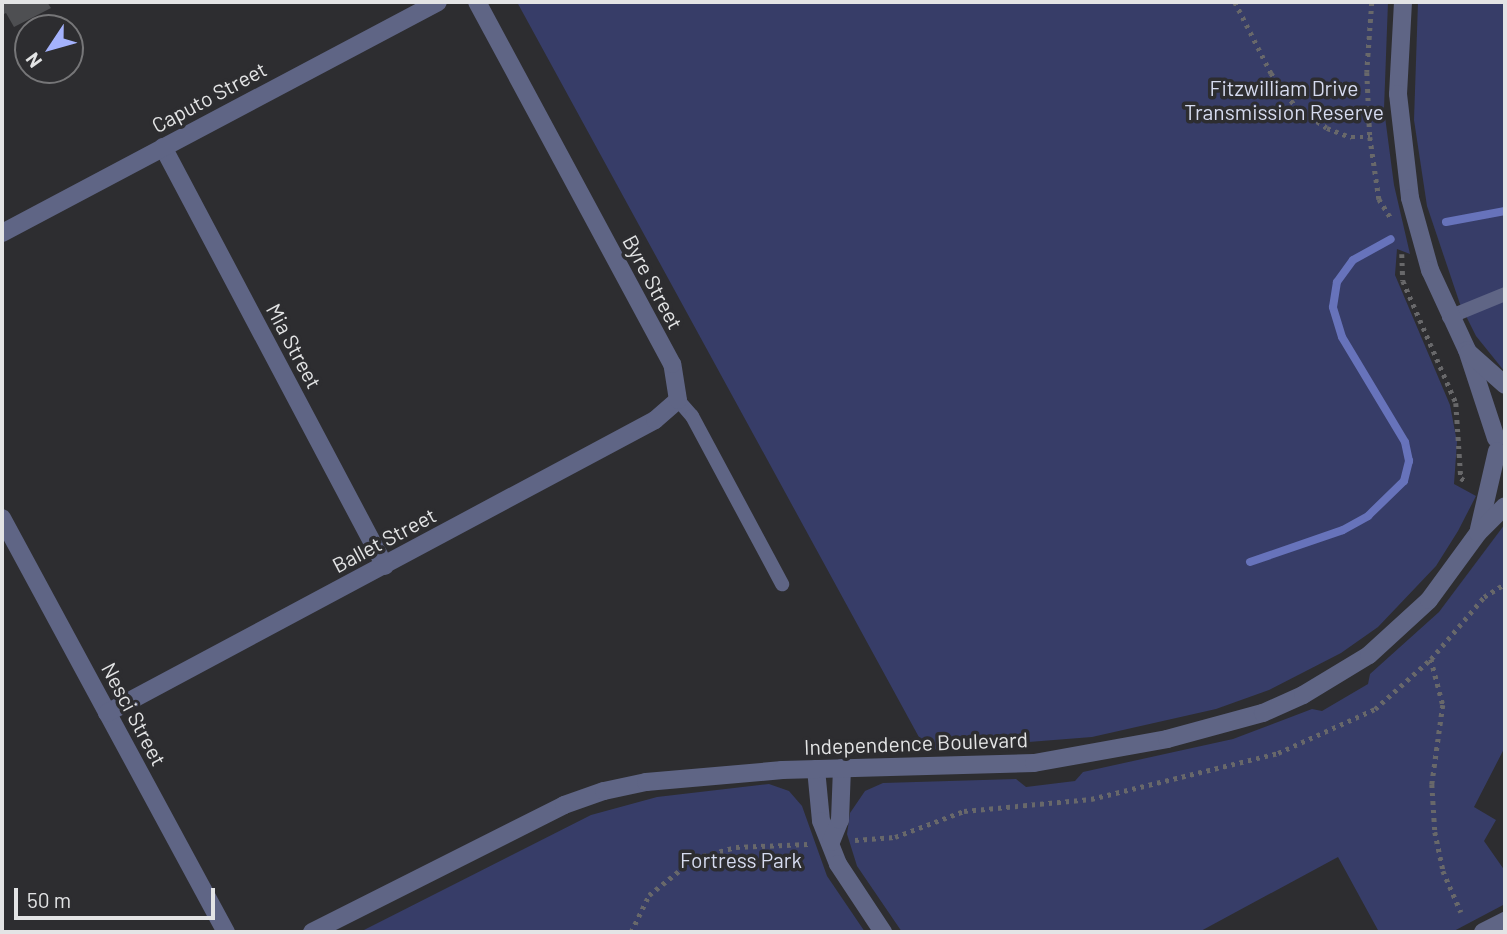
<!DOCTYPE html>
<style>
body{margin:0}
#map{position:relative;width:1507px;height:934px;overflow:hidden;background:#2d2d30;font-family:Barlow,sans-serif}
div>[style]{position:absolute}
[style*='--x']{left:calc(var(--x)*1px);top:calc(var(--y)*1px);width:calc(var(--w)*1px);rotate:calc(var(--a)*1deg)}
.green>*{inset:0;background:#373d68}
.stream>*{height:8px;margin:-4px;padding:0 4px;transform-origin:4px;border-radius:4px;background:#6773bb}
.building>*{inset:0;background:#4e4f52}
.path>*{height:4.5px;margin-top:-2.25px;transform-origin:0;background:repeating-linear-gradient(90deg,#68686a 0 3.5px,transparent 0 8.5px)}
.service>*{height:14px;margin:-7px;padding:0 7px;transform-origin:7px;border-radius:7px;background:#5f6585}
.minor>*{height:18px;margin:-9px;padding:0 9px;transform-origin:9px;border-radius:9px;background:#5f6585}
.tertiary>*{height:18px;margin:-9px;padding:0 9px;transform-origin:9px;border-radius:9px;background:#5f6585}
span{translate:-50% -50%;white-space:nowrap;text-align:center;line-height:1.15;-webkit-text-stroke:7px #2d2d30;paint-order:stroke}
.park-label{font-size:21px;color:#d6dbef}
.street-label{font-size:21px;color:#e3e4e5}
.frame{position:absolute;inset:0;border:4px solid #e3e4e5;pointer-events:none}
.north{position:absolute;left:14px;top:14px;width:70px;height:70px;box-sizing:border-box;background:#2d2d30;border:2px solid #767678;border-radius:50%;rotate:234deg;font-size:19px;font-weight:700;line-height:28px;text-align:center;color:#e3e4e5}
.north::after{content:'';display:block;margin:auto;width:24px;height:32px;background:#a4b2fc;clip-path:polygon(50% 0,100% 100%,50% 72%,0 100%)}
.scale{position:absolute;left:14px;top:888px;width:201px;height:32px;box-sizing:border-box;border:4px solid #e3e4e5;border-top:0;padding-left:9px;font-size:21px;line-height:24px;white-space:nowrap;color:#e3e4e5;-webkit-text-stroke:5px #2d2d30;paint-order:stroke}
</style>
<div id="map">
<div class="green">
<div style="clip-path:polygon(517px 2px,1388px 2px,1384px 109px,1394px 185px,1410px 254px,1397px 249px,1395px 275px,1450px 405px,1457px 442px,1454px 484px,1476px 496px,1458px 531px,1436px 566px,1378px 627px,1341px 653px,1269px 690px,1216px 709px,1092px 737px,926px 750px)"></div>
<div style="clip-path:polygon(1418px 2px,1505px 2px,1505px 372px,1476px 336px,1460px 304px,1427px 206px,1414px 120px)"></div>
<div style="clip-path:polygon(1505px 524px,1505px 747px,1474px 807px,1496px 820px,1484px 841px,1505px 871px,1505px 904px,1452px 932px,1379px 932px,1338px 857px,1199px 932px,902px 932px,857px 866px,847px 834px,850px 813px,865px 791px,883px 783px,1016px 779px,1026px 787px,1075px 781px,1083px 772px,1233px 739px,1312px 709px,1322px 711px,1368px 684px,1370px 674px,1439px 612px)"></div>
<div style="clip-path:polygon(769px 784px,789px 791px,802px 806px,827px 876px,865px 932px,360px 932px,591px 815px,657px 797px)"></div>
</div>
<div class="stream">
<div style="--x:1446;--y:222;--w:60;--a:-10.6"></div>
<div style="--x:1250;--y:562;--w:98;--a:-19"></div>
<div style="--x:1343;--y:530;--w:29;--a:-29"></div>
<div style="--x:1368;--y:516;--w:50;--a:-44.2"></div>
<div style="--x:1404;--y:481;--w:21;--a:-76"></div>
<div style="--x:1409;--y:461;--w:19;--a:-102"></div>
<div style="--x:1405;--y:442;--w:122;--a:-121"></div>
<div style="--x:1342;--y:337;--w:31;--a:-107"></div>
<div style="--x:1333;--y:307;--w:25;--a:-81"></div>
<div style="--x:1337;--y:282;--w:27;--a:-54"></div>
<div style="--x:1353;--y:260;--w:43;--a:-28.9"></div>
</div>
<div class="building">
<div style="clip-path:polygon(2px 2px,47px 2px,51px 8px,14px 27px,6px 13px,2px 15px)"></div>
</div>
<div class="path">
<div style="--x:1235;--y:2;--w:80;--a:63.1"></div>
<div style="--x:1271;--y:73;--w:42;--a:53.7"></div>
<div style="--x:1296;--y:107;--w:37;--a:34"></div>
<div style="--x:1327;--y:128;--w:26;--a:21"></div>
<div style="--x:1351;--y:137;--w:19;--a:0"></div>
<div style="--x:1372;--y:2;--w:70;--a:94.1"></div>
<div style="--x:1367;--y:72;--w:65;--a:87.4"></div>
<div style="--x:1370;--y:137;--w:63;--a:81.7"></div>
<div style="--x:1379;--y:199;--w:25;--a:58"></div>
<div style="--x:1402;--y:254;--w:27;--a:88"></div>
<div style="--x:1403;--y:281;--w:133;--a:66.5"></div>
<div style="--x:1456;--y:403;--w:75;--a:86.2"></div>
<div style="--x:1461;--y:478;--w:7;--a:34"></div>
<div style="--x:1431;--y:659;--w:48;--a:75.4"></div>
<div style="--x:1443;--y:705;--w:80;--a:97.9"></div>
<div style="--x:1432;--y:784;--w:48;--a:86.4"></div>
<div style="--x:1435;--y:832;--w:40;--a:78"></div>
<div style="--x:1443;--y:871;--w:45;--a:66.3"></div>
<div style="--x:855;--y:840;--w:40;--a:-4.3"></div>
<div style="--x:895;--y:837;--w:74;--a:-20.6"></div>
<div style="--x:964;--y:811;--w:128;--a:-5.4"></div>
<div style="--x:1091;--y:799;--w:193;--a:-13.8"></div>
<div style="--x:1278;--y:753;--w:107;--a:-24.4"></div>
<div style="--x:1375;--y:709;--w:75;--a:-41.8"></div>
<div style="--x:1431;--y:659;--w:82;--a:-49.5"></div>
<div style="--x:1484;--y:597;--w:25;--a:-32"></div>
<div style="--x:631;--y:932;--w:41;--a:-64.1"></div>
<div style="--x:649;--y:895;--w:59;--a:-38.8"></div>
<div style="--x:695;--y:858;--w:42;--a:-15"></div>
<div style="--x:736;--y:847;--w:72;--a:-2.4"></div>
</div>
<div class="service">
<div style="--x:1449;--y:317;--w:61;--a:-22.3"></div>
<div style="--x:678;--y:400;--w:21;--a:49"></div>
<div style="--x:692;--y:416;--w:191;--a:61.8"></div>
</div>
<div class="minor">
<div style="--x:163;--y:147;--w:474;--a:62.1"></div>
<div style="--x:2;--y:233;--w:493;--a:-27.9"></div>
<div style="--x:2;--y:518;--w:471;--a:61.6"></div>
<div style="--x:107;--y:713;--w:621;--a:-28.13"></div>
<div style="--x:655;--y:420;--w:30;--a:-41"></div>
<div style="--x:678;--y:400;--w:36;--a:-99"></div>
<div style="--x:672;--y:364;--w:411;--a:-118.3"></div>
<div style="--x:816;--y:769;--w:52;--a:84.5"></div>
<div style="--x:821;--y:821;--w:46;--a:68.4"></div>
<div style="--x:838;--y:864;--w:82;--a:56.5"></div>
<div style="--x:831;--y:842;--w:24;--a:-68"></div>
<div style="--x:840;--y:820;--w:52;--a:-87.8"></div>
<div style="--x:1483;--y:932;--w:25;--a:-27"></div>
</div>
<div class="tertiary">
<div style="--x:1403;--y:2;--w:92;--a:93.1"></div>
<div style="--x:1398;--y:94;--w:105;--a:83.4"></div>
<div style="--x:1410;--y:198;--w:75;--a:74.5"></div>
<div style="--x:1430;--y:270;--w:88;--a:65.2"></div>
<div style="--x:1467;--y:350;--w:93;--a:71.8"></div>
<div style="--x:1469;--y:353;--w:48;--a:41.6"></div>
<div style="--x:1479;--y:529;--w:80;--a:-77"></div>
<div style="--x:312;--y:932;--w:282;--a:-26.7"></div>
<div style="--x:564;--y:805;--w:42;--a:-19.3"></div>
<div style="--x:604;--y:791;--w:43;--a:-12.1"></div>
<div style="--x:646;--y:782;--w:137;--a:-5"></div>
<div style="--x:782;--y:770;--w:252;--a:-1.6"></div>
<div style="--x:1034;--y:763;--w:135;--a:-10.2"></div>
<div style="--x:1167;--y:739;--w:99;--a:-15.2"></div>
<div style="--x:1263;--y:713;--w:44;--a:-24.2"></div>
<div style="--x:1303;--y:695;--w:77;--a:-31.2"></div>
<div style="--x:1369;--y:655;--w:81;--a:-42.5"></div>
<div style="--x:1429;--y:600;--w:83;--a:-53.8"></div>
<div style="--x:1478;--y:533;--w:38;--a:-45"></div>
</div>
<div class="park-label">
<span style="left:1284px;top:100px">Fitzwilliam Drive<br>Transmission Reserve</span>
<span style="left:741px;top:860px">Fortress Park</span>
</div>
<div class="street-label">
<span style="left:209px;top:97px;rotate:-28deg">Caputo Street</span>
<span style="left:653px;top:282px;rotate:62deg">Byre Street</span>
<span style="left:294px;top:346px;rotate:62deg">Mia Street</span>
<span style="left:384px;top:540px;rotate:-28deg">Ballet Street</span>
<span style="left:134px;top:714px;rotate:62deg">Nesci Street</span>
<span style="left:916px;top:743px;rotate:-2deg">Independence Boulevard</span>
</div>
<div class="frame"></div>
<div class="north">N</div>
<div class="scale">50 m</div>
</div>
